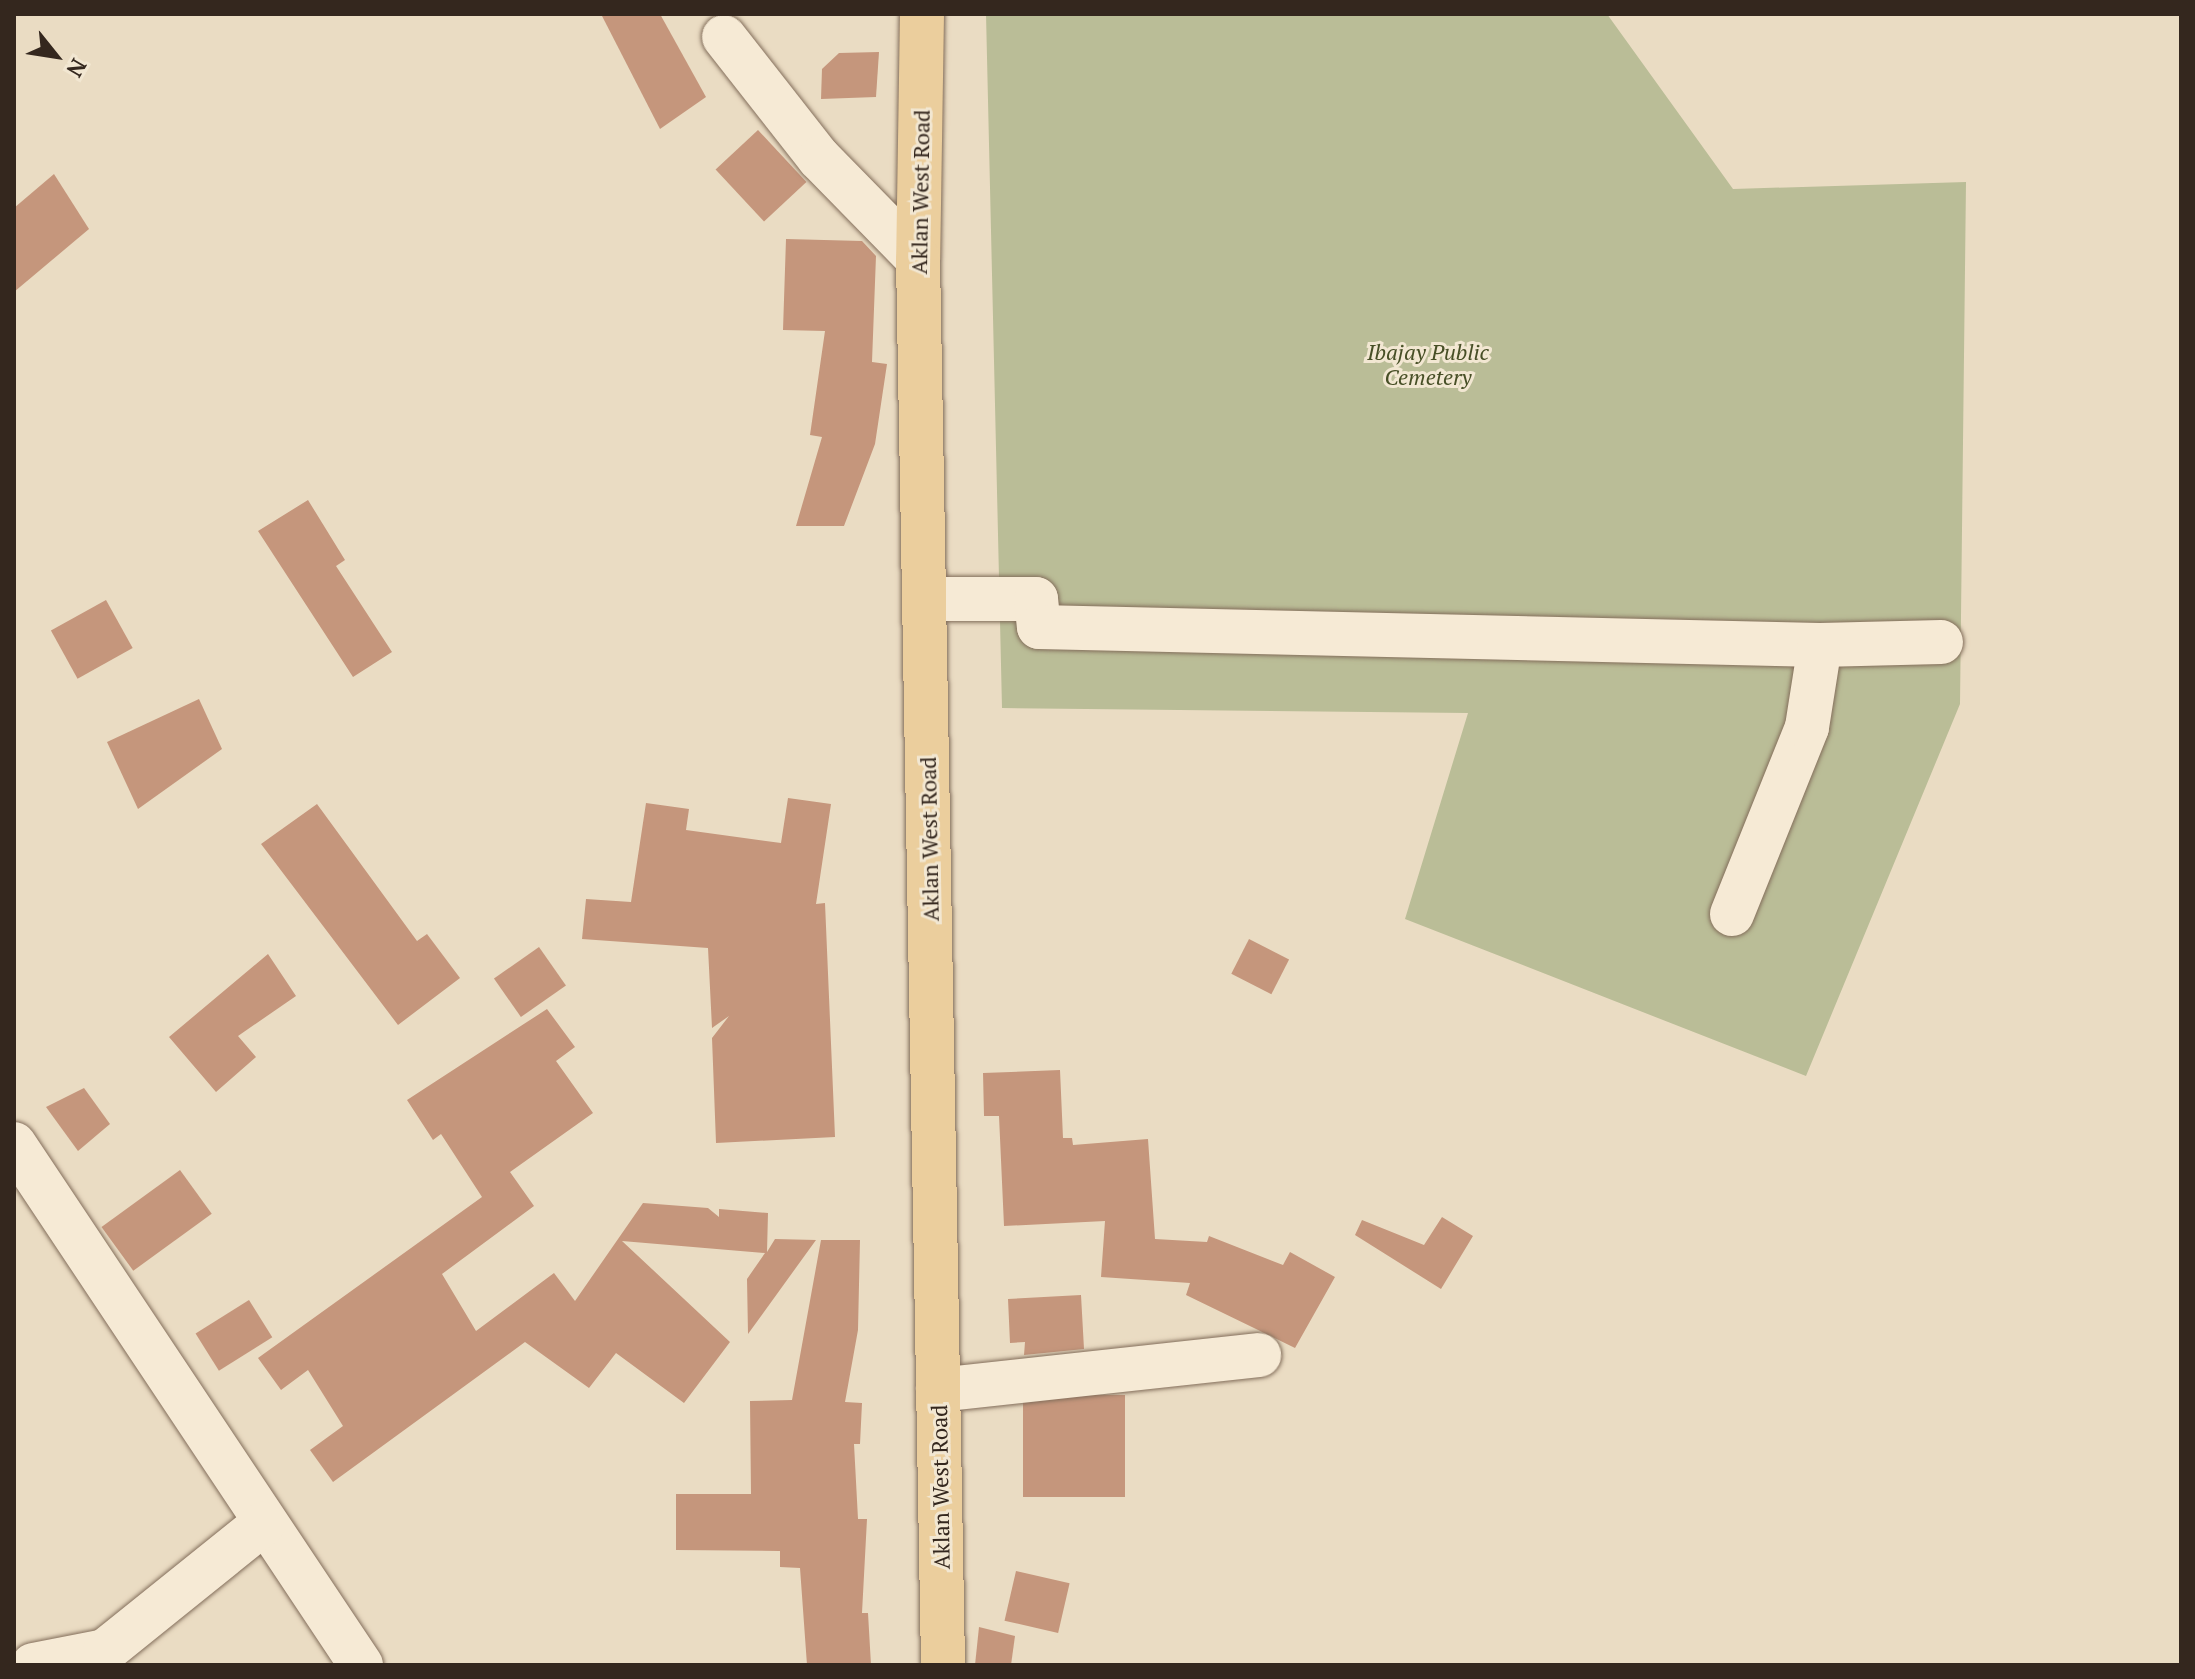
<!DOCTYPE html>
<style>
body{margin:0}
#map{position:relative;width:2195px;height:1679px;overflow:hidden;background:#eadcc3;font-family:"PT Serif",serif}
div>[style]{position:absolute}
[style*='--x']{left:calc(var(--x)*1px);top:calc(var(--y)*1px);width:calc(var(--w)*1px);rotate:calc(var(--a)*1deg)}
.cemetery>*{inset:0;background:#babd97}
.building>*{inset:0;background:#c5967c;transform-origin:0 0}
.roads{filter:drop-shadow(0 0 2px #836e5b) drop-shadow(0 0 2px #836e5b)}
.minor>*{height:44px;margin:-22px;padding:0 22px;transform-origin:22px;border-radius:22px;background:#f6ead5}
.major>*{height:44px;margin:-22px;padding:0 22px;transform-origin:22px;border-radius:22px;background:#ebce9d}
span{translate:-50% -50%;white-space:nowrap;text-align:center;line-height:1.15;-webkit-text-stroke:6px #f2e7d2;paint-order:stroke}
.street-label{font-size:22px;color:#34271e}
.park-label{font-size:22px;color:#474f26;font-style:italic}
.frame{position:absolute;inset:0;border:16px solid #34271e;pointer-events:none}
.north{position:absolute;left:16px;top:16px;width:80px;height:80px;-webkit-text-stroke:6px #f2e7d2;paint-order:stroke;rotate:120deg;font-size:22px;font-weight:700;line-height:32px;text-align:center;color:#34271e}
.north::after{content:'';display:block;margin:auto;width:28px;height:36px;background:#34271e;clip-path:polygon(50% 0,100% 100%,50% 72%,0 100%)}
</style>
<div id="map">
<div class="cemetery">
<div style="clip-path:polygon(986px 14px,1607px 14px,1733px 189px,1966px 182px,1960px 704px,1806px 1076px,1405px 919px,1468px 713px,1002px 708px)"></div>
</div>
<div class="building">
<div style="clip-path:polygon(601px 14px,660px 14px,706px 97px,660px 129px)"></div>
<div style="clip-path:polygon(879px 52px,876px 97px,821px 99px,822px 69px,839px 53px)"></div>
<div style="left:758px;top:130px;width:71px;height:58px;rotate:47deg"></div>
<div style="clip-path:polygon(54px 174px,89px 229px,14px 292px,14px 208px)"></div>
<div style="clip-path:polygon(786px 239px,862px 241px,876px 256px,872px 362px,887px 364px,875px 444px,844px 526px,796px 526px,822px 437px,810px 435px,825px 331px,783px 330px)"></div>
<div style="clip-path:polygon(308px 500px,345px 560px,336px 566px,392px 652px,353px 677px,258px 531px)"></div>
<div style="left:106px;top:600px;width:55px;height:63px;rotate:61deg"></div>
<div style="clip-path:polygon(199px 699px,222px 749px,138px 809px,107px 742px)"></div>
<div style="clip-path:polygon(788px 798px,831px 804px,816px 904px,825px 903px,835px 1137px,716px 1143px,712px 1038px,729px 1016px,712px 1028px,708px 948px,582px 939px,586px 899px,631px 902px,646px 803px,689px 809px,686px 830px,781px 843px)"></div>
<div style="clip-path:polygon(317px 804px,417px 941px,427px 934px,460px 978px,398px 1025px,261px 844px)"></div>
<div style="left:1249px;top:939px;width:45px;height:39px;rotate:27deg"></div>
<div style="left:539px;top:947px;width:47px;height:55px;rotate:55deg"></div>
<div style="clip-path:polygon(268px 954px,296px 996px,238px 1036px,256px 1057px,216px 1092px,169px 1037px)"></div>
<div style="clip-path:polygon(547px 1009px,575px 1047px,556px 1061px,593px 1113px,510px 1172px,534px 1206px,442px 1274px,476px 1331px,554px 1273px,575px 1301px,643px 1203px,708px 1208px,719px 1217px,719px 1209px,768px 1213px,767px 1252px,775px 1239px,816px 1240px,748px 1334px,747px 1279px,765px 1253px,622px 1241px,730px 1342px,684px 1403px,616px 1353px,589px 1388px,525px 1342px,333px 1482px,310px 1450px,343px 1426px,308px 1370px,281px 1390px,258px 1358px,482px 1197px,441px 1134px,433px 1140px,407px 1100px)"></div>
<div style="clip-path:polygon(1060px 1070px,1063px 1138px,1072px 1138px,1073px 1145px,1148px 1139px,1155px 1239px,1207px 1242px,1209px 1236px,1283px 1265px,1290px 1252px,1335px 1277px,1295px 1348px,1186px 1295px,1190px 1283px,1101px 1277px,1105px 1221px,1004px 1226px,999px 1116px,984px 1116px,983px 1073px)"></div>
<div style="clip-path:polygon(84px 1088px,110px 1124px,78px 1151px,46px 1107px)"></div>
<div style="left:180px;top:1170px;width:54px;height:97px;rotate:54deg"></div>
<div style="clip-path:polygon(1442px 1217px,1473px 1236px,1441px 1289px,1355px 1235px,1362px 1220px,1424px 1245px)"></div>
<div style="clip-path:polygon(821px 1240px,860px 1240px,858px 1330px,845px 1402px,862px 1403px,860px 1444px,854px 1444px,858px 1519px,867px 1519px,862px 1613px,868px 1613px,871px 1665px,807px 1665px,800px 1568px,780px 1567px,780px 1551px,676px 1550px,676px 1494px,751px 1494px,750px 1401px,792px 1400px)"></div>
<div style="clip-path:polygon(1081px 1295px,1084px 1349px,1024px 1355px,1025px 1342px,1010px 1343px,1008px 1299px)"></div>
<div style="left:249px;top:1300px;width:44px;height:63px;rotate:58deg"></div>
<div style="left:1125px;top:1395px;width:102px;height:102px;rotate:90deg"></div>
<div style="left:1016px;top:1571px;width:55px;height:51px;rotate:13deg"></div>
<div style="clip-path:polygon(979px 1627px,1015px 1636px,1011px 1665px,975px 1665px)"></div>
</div>
<div class="roads">
<div class="minor">
<div style="--x:724;--y:37;--w:154;--a:51.9"></div>
<div style="--x:819;--y:158;--w:141;--a:45.6"></div>
<div style="--x:925;--y:599;--w:111;--a:0"></div>
<div style="--x:1036;--y:599;--w:28;--a:84"></div>
<div style="--x:1039;--y:627;--w:781;--a:1.32"></div>
<div style="--x:1820;--y:645;--w:121;--a:-1.4"></div>
<div style="--x:1732;--y:914;--w:201;--a:-68.1"></div>
<div style="--x:1807;--y:727;--w:83;--a:-81"></div>
<div style="--x:14;--y:1144;--w:626;--a:56.34"></div>
<div style="--x:938;--y:1390;--w:323;--a:-6.2"></div>
<div style="--x:33;--y:1665;--w:73;--a:-11"></div>
<div style="--x:105;--y:1651;--w:204;--a:-38.8"></div>
</div>
<div class="major">
<div style="--x:922;--y:14;--w:245;--a:90.9"></div>
<div style="--x:918;--y:259;--w:1406;--a:88.98"></div>
</div>
</div>
<div class="street-label">
<span style="left:920px;top:192px;rotate:-89deg">Aklan West Road</span>
<span style="left:929px;top:839px;rotate:-91deg">Aklan West Road</span>
<span style="left:940px;top:1487px;rotate:-91deg">Aklan West Road</span>
</div>
<div class="park-label">
<span style="left:1428px;top:364px">Ibajay Public<br>Cemetery</span>
</div>
<div class="frame"></div>
<div class="north">N</div>
</div>
